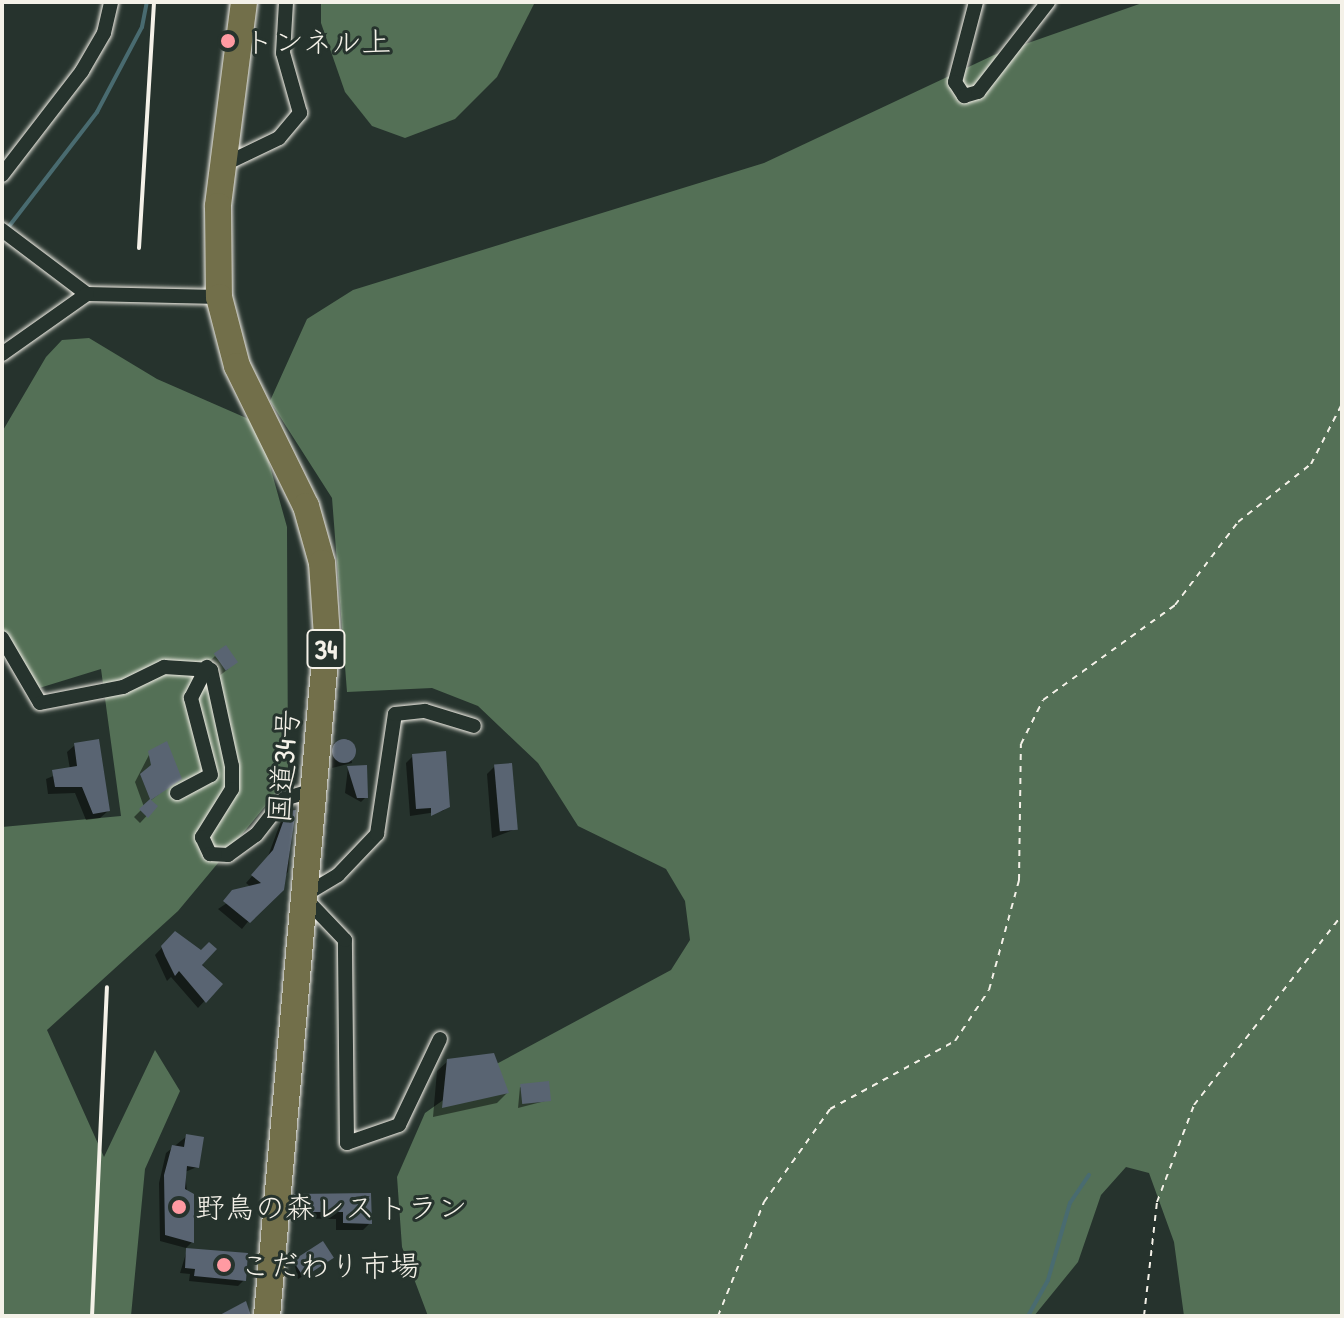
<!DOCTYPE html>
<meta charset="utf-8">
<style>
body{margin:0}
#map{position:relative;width:1344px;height:1318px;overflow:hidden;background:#26332d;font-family:"Patrick Hand","Klee One",sans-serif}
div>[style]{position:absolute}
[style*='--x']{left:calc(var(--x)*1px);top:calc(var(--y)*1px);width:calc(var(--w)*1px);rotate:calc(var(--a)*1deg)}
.green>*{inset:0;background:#547056}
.shadow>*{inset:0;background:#0007}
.stream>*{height:4px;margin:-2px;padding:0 2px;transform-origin:2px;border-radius:2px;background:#496b70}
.building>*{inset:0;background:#596472;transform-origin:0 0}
.round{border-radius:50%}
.path>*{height:2px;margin-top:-1px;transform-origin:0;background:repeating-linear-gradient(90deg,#f4f1e8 0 6px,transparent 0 12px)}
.roads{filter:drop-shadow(0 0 2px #f4f1e8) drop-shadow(0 0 2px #f4f1e8)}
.street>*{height:14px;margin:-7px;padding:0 7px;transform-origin:7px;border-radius:7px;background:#26332d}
.highway>*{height:26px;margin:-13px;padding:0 13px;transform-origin:13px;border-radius:13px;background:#726f4a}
.rail>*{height:4px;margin:-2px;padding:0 2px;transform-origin:2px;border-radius:2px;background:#f4f1e8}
.dots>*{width:22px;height:22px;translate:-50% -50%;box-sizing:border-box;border:4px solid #26332d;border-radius:50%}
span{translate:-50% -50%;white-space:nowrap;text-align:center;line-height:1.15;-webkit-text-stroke:6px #26332d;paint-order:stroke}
.shield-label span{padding:2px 6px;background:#26332d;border:2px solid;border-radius:6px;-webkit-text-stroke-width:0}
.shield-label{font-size:28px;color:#f4f1e8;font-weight:700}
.poi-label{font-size:30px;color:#f4f1e8}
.left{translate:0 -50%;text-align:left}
.street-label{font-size:30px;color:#f4f1e8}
.frame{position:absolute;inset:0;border:4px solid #f4f1e8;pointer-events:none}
</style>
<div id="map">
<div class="green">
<div style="clip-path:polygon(321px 2px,535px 2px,497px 77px,455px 119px,405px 138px,372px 126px,345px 92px,321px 23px)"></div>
<div style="clip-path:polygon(1145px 2px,1342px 2px,1342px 1316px,1184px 1316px,1174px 1242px,1149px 1173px,1126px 1167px,1101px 1195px,1078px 1262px,1034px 1316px,428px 1316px,402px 1247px,397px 1177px,425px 1113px,487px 1069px,671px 970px,690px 940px,685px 901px,666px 869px,578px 826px,538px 763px,478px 706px,432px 688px,347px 692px,332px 498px,270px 401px,307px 319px,353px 290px,764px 163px,994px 55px)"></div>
<div style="clip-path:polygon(89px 338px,157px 379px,258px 423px,287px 527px,288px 779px,178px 911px,47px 1030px,104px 1157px,155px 1050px,180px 1091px,145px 1169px,131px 1316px,2px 1316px,2px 827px,121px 816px,101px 669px,36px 689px,2px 655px,2px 432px,46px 357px,62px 340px)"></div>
</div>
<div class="shadow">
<div style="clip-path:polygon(215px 656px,228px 669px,218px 677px,208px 663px)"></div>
<div style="clip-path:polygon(348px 739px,352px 763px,332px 768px,331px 744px)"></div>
<div style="clip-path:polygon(75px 745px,108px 811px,100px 818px,86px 820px,75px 793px,48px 794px,46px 779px,70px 769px,67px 752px)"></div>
<div style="clip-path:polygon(150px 753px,180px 778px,150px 801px,155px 807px,140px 823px,134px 817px,144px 807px,135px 782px)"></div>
<div style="clip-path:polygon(413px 756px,448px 806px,443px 811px,410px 816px,406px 763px)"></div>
<div style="clip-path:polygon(494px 767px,516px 829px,492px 838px,487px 774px)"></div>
<div style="clip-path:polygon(348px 768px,366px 797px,361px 802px,345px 793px)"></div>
<div style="clip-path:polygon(293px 812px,288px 872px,242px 929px,218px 909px,251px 887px,246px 883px,267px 859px,281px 821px)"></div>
<div style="clip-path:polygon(175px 934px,220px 984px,198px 1008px,171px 977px,167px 981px,155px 955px)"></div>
<div style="clip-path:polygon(448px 1061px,507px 1093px,497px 1103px,433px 1117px,437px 1071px)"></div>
<div style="clip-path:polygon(520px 1087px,549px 1100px,518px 1108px)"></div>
<div style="clip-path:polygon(187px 1136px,197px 1167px,185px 1172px,192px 1242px,186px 1248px,160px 1241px,159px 1183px,166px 1153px)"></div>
<div style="clip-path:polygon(370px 1195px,370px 1223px,363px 1230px,336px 1230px,336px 1219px,286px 1218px,295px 1196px)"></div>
<div style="clip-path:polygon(187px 1250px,244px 1280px,238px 1286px,189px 1281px,190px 1274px,180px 1273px)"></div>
<div style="clip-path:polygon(294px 1262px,327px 1262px,298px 1279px)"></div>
</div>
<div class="stream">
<div style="--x:7;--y:229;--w:148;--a:-52.4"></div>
<div style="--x:97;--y:112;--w:96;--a:-62.1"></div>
<div style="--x:142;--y:27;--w:25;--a:-79"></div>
<div style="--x:1028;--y:1316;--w:41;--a:-60.9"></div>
<div style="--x:1048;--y:1280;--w:80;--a:-74.1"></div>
<div style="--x:1070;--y:1203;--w:34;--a:-56"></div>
</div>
<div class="building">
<div style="left:226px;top:645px;width:21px;height:15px;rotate:55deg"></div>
<div class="round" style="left:332px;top:739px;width:24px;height:24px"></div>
<div style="clip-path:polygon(99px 739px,110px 811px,93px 814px,82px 787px,55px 787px,52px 770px,77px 766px,74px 743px)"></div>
<div style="clip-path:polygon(167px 741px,182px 779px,151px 800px,158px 806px,148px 818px,139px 809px,150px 799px,140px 774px,151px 765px,148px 751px)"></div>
<div style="clip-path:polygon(446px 751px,450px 807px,431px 816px,431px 808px,416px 809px,412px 754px)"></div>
<div style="left:512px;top:763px;width:67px;height:18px;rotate:85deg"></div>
<div style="clip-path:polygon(367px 765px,368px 798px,357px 798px,347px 766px)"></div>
<div style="clip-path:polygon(296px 810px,284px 890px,250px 923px,223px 901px,232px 890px,261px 883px,251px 875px,273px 850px,287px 811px)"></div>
<div style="clip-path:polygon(175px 931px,201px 950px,209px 942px,217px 949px,202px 965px,223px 984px,206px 1003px,179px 971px,175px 976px,165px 956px,161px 946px)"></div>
<div style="clip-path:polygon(494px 1053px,509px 1093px,442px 1108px,447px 1059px)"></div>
<div style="left:549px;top:1081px;width:20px;height:29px;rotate:84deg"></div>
<div style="clip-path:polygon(186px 1134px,204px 1137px,199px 1168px,187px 1166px,185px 1189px,194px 1194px,194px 1243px,165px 1235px,164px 1175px,172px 1145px,184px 1147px)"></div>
<div style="clip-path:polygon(371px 1193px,372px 1224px,343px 1223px,343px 1212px,292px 1212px,294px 1194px)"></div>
<div style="left:323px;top:1241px;width:20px;height:36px;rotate:57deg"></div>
<div style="clip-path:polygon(186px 1248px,248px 1253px,246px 1281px,194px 1276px,195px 1269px,185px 1268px)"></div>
<div style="clip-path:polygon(246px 1301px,251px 1316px,218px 1316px)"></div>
</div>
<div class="path">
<div style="--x:718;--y:1316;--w:123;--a:-68"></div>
<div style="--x:764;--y:1202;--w:114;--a:-54.6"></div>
<div style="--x:830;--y:1109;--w:142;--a:-28.5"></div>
<div style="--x:955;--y:1041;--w:61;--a:-56.3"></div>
<div style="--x:989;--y:990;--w:114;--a:-74.7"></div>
<div style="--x:1019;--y:880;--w:136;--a:-89.2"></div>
<div style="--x:1021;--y:744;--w:49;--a:-63.4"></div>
<div style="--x:1043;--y:700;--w:163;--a:-35.7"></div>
<div style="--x:1175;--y:605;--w:104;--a:-52.8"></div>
<div style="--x:1238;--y:522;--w:93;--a:-38.5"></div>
<div style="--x:1311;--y:464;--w:68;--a:-62.7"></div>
<div style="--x:1144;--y:1316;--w:115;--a:-83.5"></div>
<div style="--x:1157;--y:1202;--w:104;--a:-69.1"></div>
<div style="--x:1194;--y:1105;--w:241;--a:-52.1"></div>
</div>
<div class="roads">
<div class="street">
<div style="--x:976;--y:2;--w:83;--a:104.7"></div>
<div style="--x:955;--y:82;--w:17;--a:57"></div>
<div style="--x:964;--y:96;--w:15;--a:-16"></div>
<div style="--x:978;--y:92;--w:114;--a:-52.1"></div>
<div style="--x:223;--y:165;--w:62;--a:-25.7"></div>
<div style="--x:279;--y:138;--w:33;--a:-50"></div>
<div style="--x:300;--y:113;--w:62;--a:-105.8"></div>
<div style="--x:283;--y:53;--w:51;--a:-86.6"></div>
<div style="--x:2;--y:175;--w:131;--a:-52.4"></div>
<div style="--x:82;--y:71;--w:44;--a:-59.9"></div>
<div style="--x:104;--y:33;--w:32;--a:-77"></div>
<div style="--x:2;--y:230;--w:106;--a:37"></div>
<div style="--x:87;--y:294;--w:132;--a:1.3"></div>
<div style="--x:2;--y:354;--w:104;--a:-35.2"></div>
<div style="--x:2;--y:638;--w:75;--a:59.7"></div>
<div style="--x:40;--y:703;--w:85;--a:-10.9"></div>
<div style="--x:123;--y:687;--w:46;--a:-26"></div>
<div style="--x:164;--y:667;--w:47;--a:3.7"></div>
<div style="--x:211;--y:670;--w:98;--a:77.7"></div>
<div style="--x:232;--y:766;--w:23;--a:90"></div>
<div style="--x:232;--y:789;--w:57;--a:122"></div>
<div style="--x:202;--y:837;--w:19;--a:65"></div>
<div style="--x:210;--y:854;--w:18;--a:3"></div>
<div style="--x:228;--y:855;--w:34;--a:-36"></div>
<div style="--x:256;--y:835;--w:46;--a:-52.1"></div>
<div style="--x:284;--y:799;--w:30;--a:-17"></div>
<div style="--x:177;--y:793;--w:38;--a:-28"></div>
<div style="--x:211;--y:775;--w:80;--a:-104.6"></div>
<div style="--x:191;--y:698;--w:35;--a:-63"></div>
<div style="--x:440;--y:1039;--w:95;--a:115.5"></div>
<div style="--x:399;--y:1125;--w:55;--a:160.9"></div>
<div style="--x:347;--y:1143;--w:203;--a:-90.6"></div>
<div style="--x:345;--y:940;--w:61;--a:-133.7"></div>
<div style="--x:303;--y:896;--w:41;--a:-31"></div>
<div style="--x:338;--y:875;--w:57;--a:-46.4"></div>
<div style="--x:377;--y:834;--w:121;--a:-81.5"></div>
<div style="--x:395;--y:714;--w:30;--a:-6"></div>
<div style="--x:425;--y:711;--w:51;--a:17"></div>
</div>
<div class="highway">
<div style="--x:244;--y:2;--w:206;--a:97.3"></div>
<div style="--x:218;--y:206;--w:91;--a:89.4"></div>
<div style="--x:219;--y:297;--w:71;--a:75.4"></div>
<div style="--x:237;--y:366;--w:156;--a:63.8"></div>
<div style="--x:306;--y:506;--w:59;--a:74.3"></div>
<div style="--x:322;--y:563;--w:74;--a:86.1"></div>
<div style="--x:327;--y:637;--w:682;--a:95.05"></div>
</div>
</div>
<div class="rail">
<div style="--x:139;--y:248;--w:246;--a:-86.5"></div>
<div style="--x:92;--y:1316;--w:329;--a:-87.4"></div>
</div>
<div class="dots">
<div style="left:228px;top:41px;background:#ff9aa2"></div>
<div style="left:179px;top:1207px;background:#ff9aa2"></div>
<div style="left:224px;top:1265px;background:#ff9aa2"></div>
</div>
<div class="shield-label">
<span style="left:326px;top:649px">34</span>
</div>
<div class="poi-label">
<span class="left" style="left:244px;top:41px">トンネル上</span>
<span class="left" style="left:195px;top:1207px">野鳥の森レストラン</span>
<span class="left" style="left:240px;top:1265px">こだわり市場</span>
</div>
<div class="street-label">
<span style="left:283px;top:766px;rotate:-85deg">国道34号</span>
</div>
<div class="frame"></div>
</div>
